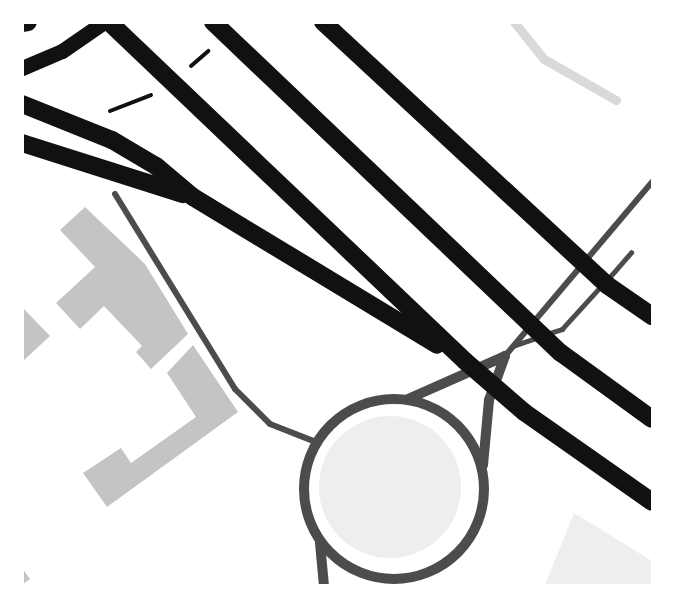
<!DOCTYPE html>
<style>
body{margin:0}
#map{position:relative;width:675px;height:608px;overflow:hidden;background:#fff;font-family:Overpass,sans-serif}
div>[style]{position:absolute}
[style*='--x']{left:calc(var(--x)*1px);top:calc(var(--y)*1px);width:calc(var(--w)*1px);rotate:calc(var(--a)*1deg)}
.green>*{inset:0;background:#eee}
.round{border-radius:50%}
.stream>*{height:9px;margin:-4.5px;padding:0 4.5px;transform-origin:4.5px;border-radius:4.5px;background:#d9d9d9}
.building>*{inset:0;background:#c4c4c4}
.path>*{height:4px;margin:-2px;padding:0 2px;transform-origin:2px;border-radius:2px;background:#111}
.service>*{height:4.5px;margin:-2.25px;padding:0 2.25px;transform-origin:2.25px;border-radius:2.25px;background:#4c4c4c}
.minor>*{height:6px;margin:-3px;padding:0 3px;transform-origin:3px;border-radius:3px;background:#4c4c4c}
.tertiary>*{height:10px;margin:-5px;padding:0 5px;transform-origin:5px;border-radius:5px;background:#4c4c4c}
.tertiary>.ring{margin:-5px;padding:0;box-sizing:content-box;background:none;border:10px solid #4c4c4c;border-radius:50%}
.primary>*{height:15px;margin:-7.5px;padding:0 7.5px;transform-origin:7.5px;border-radius:7.5px;background:#111}
.motorway>*{height:18px;margin:-9px;padding:0 9px;transform-origin:9px;border-radius:9px;background:#111}
span{translate:-50% -50%;white-space:nowrap;text-align:center;line-height:1.15;-webkit-text-stroke:4.5px #fff;paint-order:stroke}
.frame{position:absolute;inset:0;border:24px solid #fff;pointer-events:none}
</style>
<div id="map">
<div class="green">
<div class="round" style="left:319px;top:416px;width:142px;height:142px"></div>
<div style="clip-path:polygon(574px 513px,652px 561px,652px 585px,545px 585px)"></div>
</div>
<div class="stream">
<div style="--x:514;--y:22;--w:48;--a:51"></div>
<div style="--x:544;--y:59;--w:83;--a:29.7"></div>
</div>
<div class="building">
<div style="clip-path:polygon(85px 207px,145px 264px,188px 334px,151px 369px,136px 352px,142px 346px,104px 306px,80px 329px,56px 303px,95px 267px,60px 230px)"></div>
<div style="clip-path:polygon(22px 307px,50px 336px,22px 362px)"></div>
<div style="clip-path:polygon(193px 345px,238px 412px,107px 507px,83px 473px,121px 448px,131px 463px,196px 417px,167px 373px)"></div>
<div style="clip-path:polygon(22px 568px,30px 579px,22px 585px)"></div>
</div>
<div class="path">
<div style="--x:191;--y:66;--w:23;--a:-41"></div>
<div style="--x:110;--y:111;--w:44;--a:-21.3"></div>
</div>
<div class="service">
<div style="--x:608;--y:279;--w:35;--a:-49"></div>
<div style="--x:547;--y:334;--w:16;--a:-18"></div>
<div style="--x:562;--y:329;--w:59;--a:-47.7"></div>
<div style="--x:513;--y:346;--w:28;--a:-19"></div>
</div>
<div class="minor">
<div style="--x:115;--y:194;--w:229;--a:58.4"></div>
<div style="--x:235;--y:389;--w:49;--a:45"></div>
<div style="--x:270;--y:424;--w:49;--a:21.4"></div>
<div style="--x:505;--y:356;--w:228;--a:-49.8"></div>
</div>
<div class="tertiary">
<div class="ring" style="left:304px;top:399px;width:170px;height:170px"></div>
<div style="--x:408;--y:399;--w:106;--a:-23.9"></div>
<div style="--x:483;--y:465;--w:65;--a:-84.7"></div>
<div style="--x:489;--y:400;--w:47;--a:-70"></div>
<div style="--x:320;--y:543;--w:43;--a:84.7"></div>
</div>
<div class="primary">
<div style="--x:22;--y:68;--w:43;--a:-23"></div>
<div style="--x:62;--y:51;--w:51;--a:-34.6"></div>
</div>
<div class="motorway">
<div style="--x:109;--y:22;--w:492;--a:43.6"></div>
<div style="--x:465;--y:361;--w:78;--a:40.8"></div>
<div style="--x:524;--y:412;--w:156;--a:35.1"></div>
<div style="--x:213;--y:22;--w:480;--a:43.6"></div>
<div style="--x:561;--y:353;--w:112;--a:36"></div>
<div style="--x:323;--y:22;--w:387;--a:42.8"></div>
<div style="--x:607;--y:285;--w:55;--a:34.6"></div>
<div style="--x:22;--y:23;--w:6;--a:-9"></div>
<div style="--x:22;--y:104;--w:97;--a:21.8"></div>
<div style="--x:112;--y:140;--w:51;--a:30.6"></div>
<div style="--x:156;--y:166;--w:48;--a:40"></div>
<div style="--x:193;--y:197;--w:285;--a:31.2"></div>
<div style="--x:22;--y:143;--w:169;--a:17.6"></div>
</div>
<div class="frame"></div>
</div>
